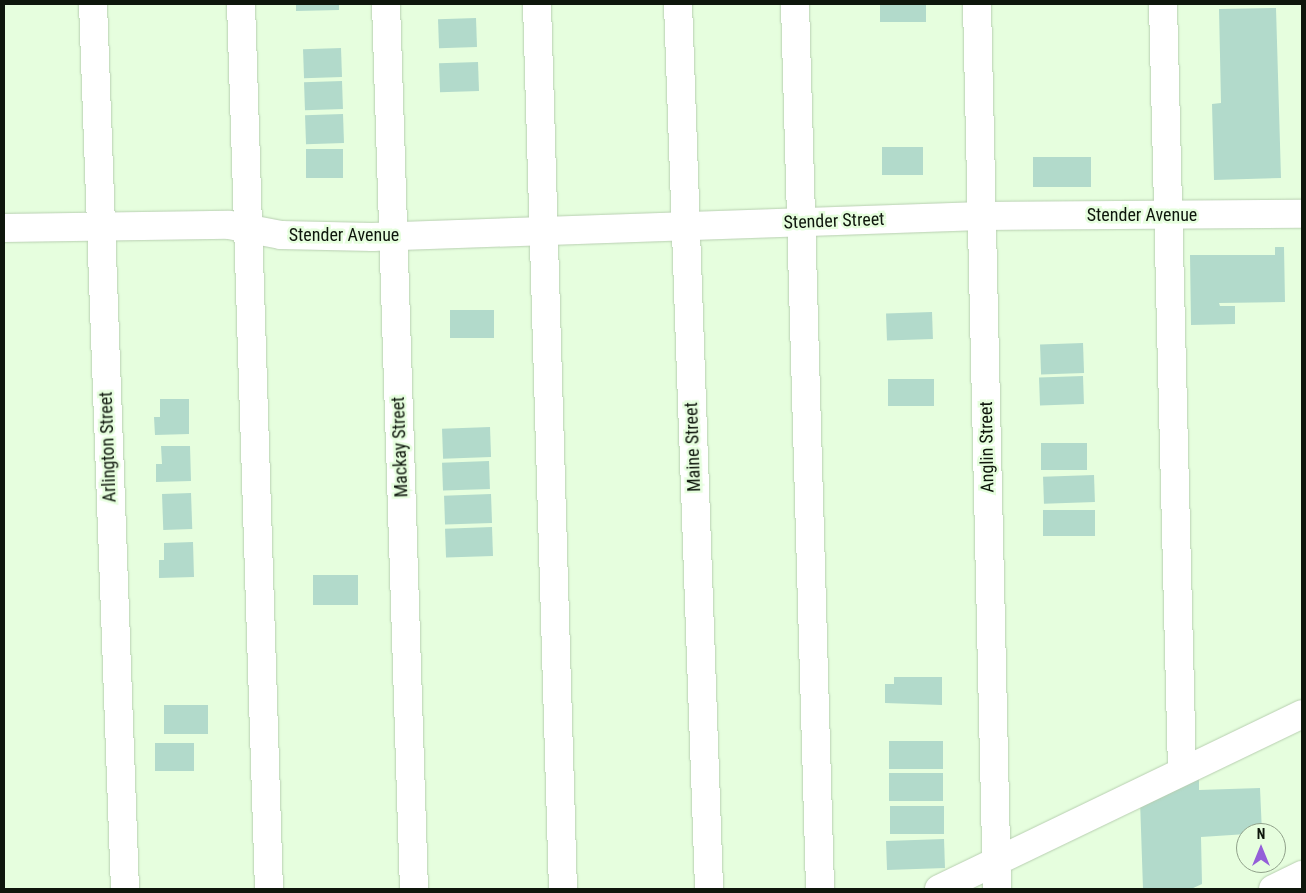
<!DOCTYPE html>
<style>
body{margin:0}
#map{position:relative;width:1306px;height:893px;overflow:hidden;background:#e6fede;font-family:"Roboto Condensed",sans-serif}
div>[style]{position:absolute}
[style*='--x']{left:calc(var(--x)*1px);top:calc(var(--y)*1px);width:calc(var(--w)*1px);rotate:calc(var(--a)*1deg)}
.building>*{inset:0;background:#b2dacb;transform-origin:0 0}
.roads{filter:drop-shadow(0 0 1px #b8cfb1) drop-shadow(0 0 1px #b8cfb1)}
.minor>*{height:28px;margin:-14px;padding:0 14px;transform-origin:14px;border-radius:14px;background:#fff}
span{translate:-50% -50%;white-space:nowrap;text-align:center;line-height:1.15;-webkit-text-stroke:5px #e6fede;paint-order:stroke}
.street-label{font-size:18px;color:#0e160c}
.frame{position:absolute;inset:0;border:5px solid #0e160c;pointer-events:none}
.north{position:absolute;left:1236px;top:823px;width:50px;height:50px;box-sizing:border-box;background:#e6fede;border:1px solid #90a18a;border-radius:50%;rotate:0deg;font-size:14px;font-weight:700;line-height:20px;text-align:center;color:#0e160c}
.north::after{content:'';display:block;margin:auto;width:18px;height:22px;background:#945fd8;clip-path:polygon(50% 0,100% 100%,50% 72%,0 100%)}
</style>
<div id="map">
<div class="building">
<div style="clip-path:polygon(296px 4px,339px 4px,339px 10px,296px 11px)"></div>
<div style="left:880px;top:4px;width:46px;height:18px"></div>
<div style="clip-path:polygon(1276px 8px,1281px 178px,1214px 180px,1212px 104px,1221px 103px,1219px 9px)"></div>
<div style="left:476px;top:18px;width:29px;height:38px;rotate:88deg"></div>
<div style="left:341px;top:48px;width:29px;height:38px;rotate:88deg"></div>
<div style="left:478px;top:62px;width:29px;height:39px;rotate:88deg"></div>
<div style="left:342px;top:81px;width:28px;height:38px;rotate:88deg"></div>
<div style="left:343px;top:114px;width:29px;height:38px;rotate:88deg"></div>
<div style="left:882px;top:147px;width:41px;height:28px"></div>
<div style="left:306px;top:149px;width:37px;height:29px"></div>
<div style="left:1091px;top:157px;width:30px;height:58px;rotate:90deg"></div>
<div style="clip-path:polygon(1275px 247px,1284px 247px,1285px 302px,1219px 303px,1220px 306px,1235px 306px,1235px 324px,1191px 325px,1190px 255px,1275px 255px)"></div>
<div style="left:494px;top:310px;width:28px;height:44px;rotate:90deg"></div>
<div style="left:932px;top:312px;width:27px;height:46px;rotate:88deg"></div>
<div style="left:1083px;top:343px;width:30px;height:43px;rotate:88deg"></div>
<div style="left:1083px;top:376px;width:28px;height:44px;rotate:88deg"></div>
<div style="left:888px;top:379px;width:46px;height:27px"></div>
<div style="clip-path:polygon(160px 399px,189px 399px,189px 434px,155px 435px,154px 417px,160px 417px)"></div>
<div style="left:490px;top:427px;width:30px;height:48px;rotate:88deg"></div>
<div style="left:1041px;top:443px;width:46px;height:27px"></div>
<div style="clip-path:polygon(161px 446px,190px 446px,191px 481px,156px 482px,156px 464px,162px 464px)"></div>
<div style="left:489px;top:461px;width:28px;height:47px;rotate:88deg"></div>
<div style="left:1094px;top:475px;width:27px;height:51px;rotate:88deg"></div>
<div style="left:191px;top:493px;width:36px;height:29px;rotate:88deg"></div>
<div style="left:491px;top:494px;width:29px;height:47px;rotate:88deg"></div>
<div style="left:1095px;top:510px;width:26px;height:52px;rotate:90deg"></div>
<div style="left:492px;top:527px;width:29px;height:47px;rotate:88deg"></div>
<div style="clip-path:polygon(193px 542px,194px 577px,159px 578px,159px 560px,164px 560px,164px 543px)"></div>
<div style="left:358px;top:575px;width:30px;height:45px;rotate:90deg"></div>
<div style="clip-path:polygon(894px 677px,942px 677px,942px 705px,885px 703px,885px 684px,894px 684px)"></div>
<div style="left:164px;top:705px;width:44px;height:29px"></div>
<div style="left:889px;top:741px;width:54px;height:28px"></div>
<div style="left:194px;top:743px;width:28px;height:39px;rotate:90deg"></div>
<div style="clip-path:polygon(1199px 771px,1199px 790px,1260px 788px,1262px 833px,1201px 837px,1202px 884px,1191px 889px,1143px 889px,1140px 800px)"></div>
<div style="left:889px;top:773px;width:54px;height:28px"></div>
<div style="left:944px;top:806px;width:28px;height:54px;rotate:90deg"></div>
<div style="left:944px;top:839px;width:29px;height:58px;rotate:88deg"></div>
</div>
<div class="roads">
<div class="minor">
<div style="--x:93;--y:4;--w:886;--a:87.93"></div>
<div style="--x:241;--y:4;--w:885;--a:88.19"></div>
<div style="--x:386;--y:4;--w:885;--a:88.19"></div>
<div style="--x:537;--y:4;--w:885;--a:88.32"></div>
<div style="--x:678;--y:4;--w:886;--a:87.99"></div>
<div style="--x:795;--y:4;--w:885;--a:88.38"></div>
<div style="--x:977;--y:4;--w:885;--a:88.71"></div>
<div style="--x:1163;--y:4;--w:766;--a:88.58"></div>
<div style="--x:4;--y:228;--w:225;--a:-0.8"></div>
<div style="--x:229;--y:225;--w:53;--a:10.9"></div>
<div style="--x:281;--y:235;--w:91;--a:1.3"></div>
<div style="--x:372;--y:237;--w:610;--a:-1.97"></div>
<div style="--x:982;--y:216;--w:320;--a:-0.4"></div>
<div style="--x:939;--y:889;--w:403;--a:-25.7"></div>
<div style="--x:1273;--y:889;--w:32;--a:-26"></div>
</div>
</div>
<div class="street-label">
<span style="left:1142px;top:215px">Stender Avenue</span>
<span style="left:834px;top:221px;rotate:-2deg">Stender Street</span>
<span style="left:344px;top:235px">Stender Avenue</span>
<span style="left:108px;top:447px;rotate:-92deg">Arlington Street</span>
<span style="left:400px;top:447px;rotate:-92deg">Mackay Street</span>
<span style="left:693px;top:447px;rotate:-92deg">Maine Street</span>
<span style="left:987px;top:447px;rotate:-91deg">Anglin Street</span>
</div>
<div class="frame"></div>
<div class="north">N</div>
</div>
